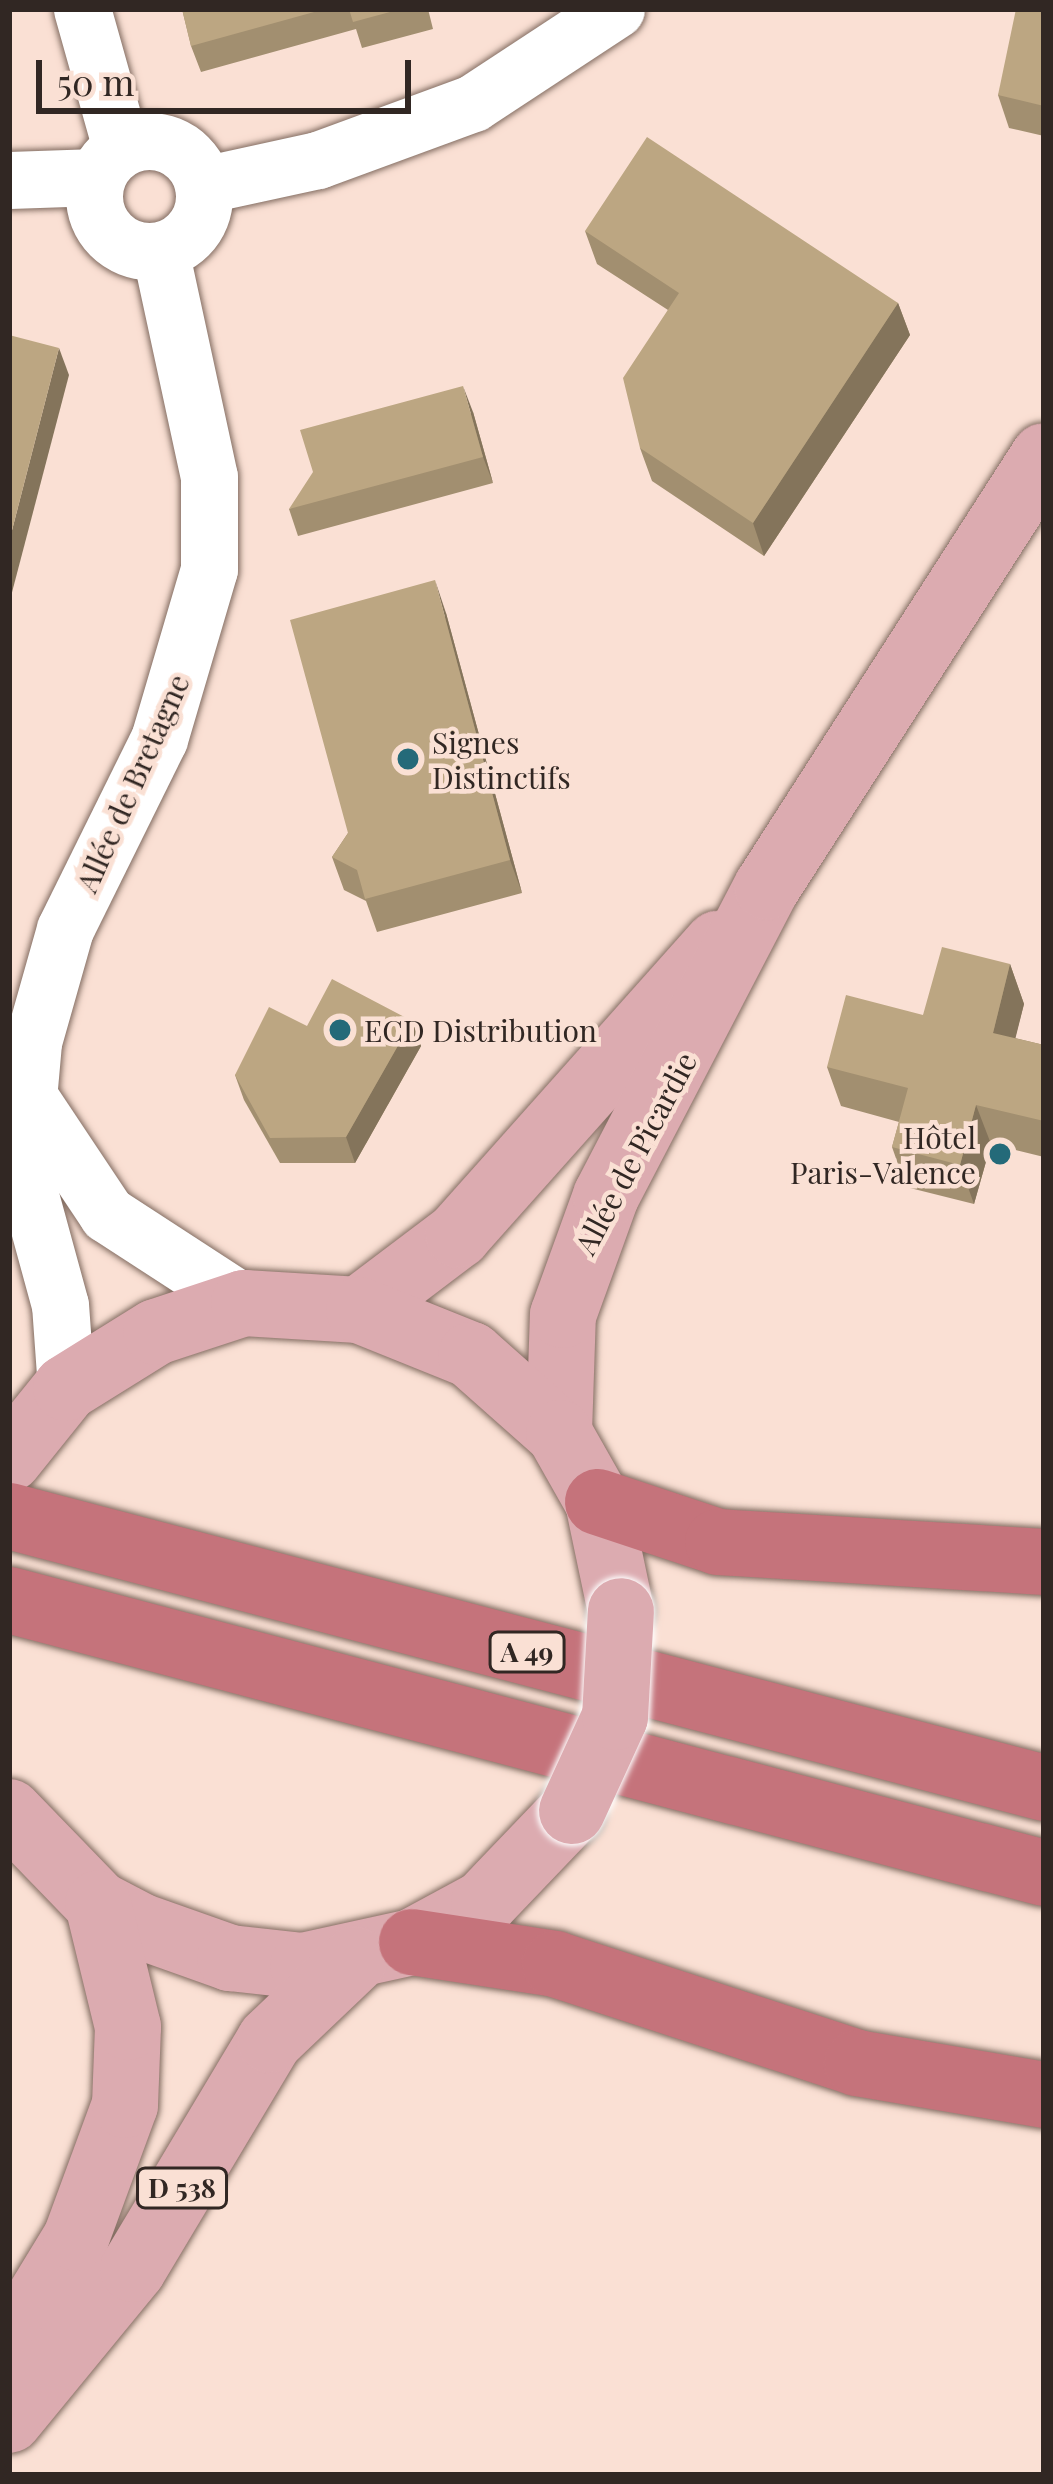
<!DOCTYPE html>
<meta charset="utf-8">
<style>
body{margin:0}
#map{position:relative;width:1053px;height:2484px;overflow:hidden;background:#fae0d4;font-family:"Playfair Display",serif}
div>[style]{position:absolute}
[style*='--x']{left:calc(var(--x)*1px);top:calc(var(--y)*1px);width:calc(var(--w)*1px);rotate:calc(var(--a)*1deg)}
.roads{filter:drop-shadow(0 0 3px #836d62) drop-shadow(0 0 3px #836d62)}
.minor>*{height:57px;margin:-28.5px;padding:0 28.5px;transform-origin:28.5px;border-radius:28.5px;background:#fff}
.minor>.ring{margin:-28.5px;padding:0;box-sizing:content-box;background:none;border:57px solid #fff;border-radius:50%}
.major>*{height:66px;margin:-33px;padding:0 33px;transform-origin:33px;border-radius:33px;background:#dcabb0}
.highway>*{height:66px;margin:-33px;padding:0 33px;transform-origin:33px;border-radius:33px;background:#c5737b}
.bridges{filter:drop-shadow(0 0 3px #fff) drop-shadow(0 0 3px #fff)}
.major-bridge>*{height:66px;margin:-33px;padding:0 33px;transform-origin:33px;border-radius:33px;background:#dcabb0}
.wall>*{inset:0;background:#a28f70}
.shaded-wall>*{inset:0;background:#84745b}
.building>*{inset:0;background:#bca682}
.dots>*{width:33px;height:33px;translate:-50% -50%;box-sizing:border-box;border:6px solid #fae0d4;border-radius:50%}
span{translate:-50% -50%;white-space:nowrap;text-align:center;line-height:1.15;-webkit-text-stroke:9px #fae0d4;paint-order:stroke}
.shield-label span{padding:3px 9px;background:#fae0d4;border:3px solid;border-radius:9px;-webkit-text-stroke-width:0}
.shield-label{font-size:27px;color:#312723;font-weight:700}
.poi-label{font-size:30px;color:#312723}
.left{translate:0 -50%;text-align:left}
.right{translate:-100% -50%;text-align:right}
.street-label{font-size:30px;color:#312723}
.frame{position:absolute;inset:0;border:12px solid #312723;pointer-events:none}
.scale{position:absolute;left:36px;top:60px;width:375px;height:54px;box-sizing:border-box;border:6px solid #312723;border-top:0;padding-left:15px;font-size:36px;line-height:42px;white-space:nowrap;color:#312723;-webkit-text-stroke:9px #fae0d4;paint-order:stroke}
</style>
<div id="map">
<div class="roads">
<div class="minor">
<div style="--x:82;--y:9;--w:144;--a:74.3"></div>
<div class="ring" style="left:94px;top:141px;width:53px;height:53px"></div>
<div style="--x:9;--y:180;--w:88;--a:-2"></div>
<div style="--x:203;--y:185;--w:118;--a:-12.3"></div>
<div style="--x:318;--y:160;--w:165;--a:-20.2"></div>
<div style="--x:473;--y:103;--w:171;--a:-33.3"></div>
<div style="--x:31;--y:1100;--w:137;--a:56.3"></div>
<div style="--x:107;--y:1214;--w:163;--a:33"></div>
<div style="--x:66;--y:1388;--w:83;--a:-94.1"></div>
<div style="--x:60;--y:1305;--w:144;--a:-105.3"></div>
<div style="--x:22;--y:1166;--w:124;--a:-84.9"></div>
<div style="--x:33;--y:1042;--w:117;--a:-74.2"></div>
<div style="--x:65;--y:929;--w:212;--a:-63.7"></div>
<div style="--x:159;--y:739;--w:177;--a:-73.6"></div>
<div style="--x:209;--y:569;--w:92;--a:-90"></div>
<div style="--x:209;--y:477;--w:231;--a:-102.2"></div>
</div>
<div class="major">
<div style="--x:359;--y:1310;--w:124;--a:-37.1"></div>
<div style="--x:458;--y:1235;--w:390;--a:-48.3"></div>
<div style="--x:559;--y:1433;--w:118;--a:-88.1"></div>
<div style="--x:563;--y:1315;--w:127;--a:-70.1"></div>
<div style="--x:606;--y:1196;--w:348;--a:-62.5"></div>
<div style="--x:767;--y:887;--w:512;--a:-57.27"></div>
<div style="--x:9;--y:1459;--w:91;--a:-51.2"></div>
<div style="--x:66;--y:1388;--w:106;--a:-31.9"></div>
<div style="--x:156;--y:1332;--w:93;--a:-18.2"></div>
<div style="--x:244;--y:1303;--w:115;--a:3.5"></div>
<div style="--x:359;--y:1310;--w:121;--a:21.9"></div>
<div style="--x:471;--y:1355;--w:118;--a:41.6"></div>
<div style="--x:559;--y:1433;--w:79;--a:60.5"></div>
<div style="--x:598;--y:1502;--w:111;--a:78.1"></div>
<div style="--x:9;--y:1812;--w:128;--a:45.9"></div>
<div style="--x:98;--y:1904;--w:47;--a:27.6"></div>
<div style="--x:140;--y:1926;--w:96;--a:19.6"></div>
<div style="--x:230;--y:1958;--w:73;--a:6.3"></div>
<div style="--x:303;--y:1966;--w:112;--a:-12.4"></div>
<div style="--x:412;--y:1942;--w:82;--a:-28.4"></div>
<div style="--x:484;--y:1903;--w:127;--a:-46.3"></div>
<div style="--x:9;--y:2348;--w:129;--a:-58.7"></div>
<div style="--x:76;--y:2238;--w:142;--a:-69.8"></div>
<div style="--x:125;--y:2105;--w:78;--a:-87.8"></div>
<div style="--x:128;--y:2027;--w:127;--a:-103.7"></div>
<div style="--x:9;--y:2420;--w:195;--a:-50.6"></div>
<div style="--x:133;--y:2269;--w:267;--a:-59.1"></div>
<div style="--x:270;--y:2040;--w:117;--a:-43.6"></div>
</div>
<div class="highway">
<div style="--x:598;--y:1502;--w:126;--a:18.4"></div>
<div style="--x:718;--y:1542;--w:327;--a:3.5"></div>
<div style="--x:9;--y:1516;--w:1070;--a:14.72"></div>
<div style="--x:9;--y:1600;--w:1070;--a:14.78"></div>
<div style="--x:412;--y:1942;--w:145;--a:8.7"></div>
<div style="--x:555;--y:1964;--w:318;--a:18.1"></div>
<div style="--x:857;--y:2063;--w:190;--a:9.7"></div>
</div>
</div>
<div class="bridges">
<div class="major-bridge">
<div style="--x:572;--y:1811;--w:103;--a:-65.4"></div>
<div style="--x:615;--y:1717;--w:106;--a:-86.8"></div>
</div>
</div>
<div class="wall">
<div style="clip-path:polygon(182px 9px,428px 9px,433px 29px,362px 48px,356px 29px,201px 72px,191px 46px)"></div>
<div style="clip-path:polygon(1044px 9px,1044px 136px,1009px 128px,998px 95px)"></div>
<div style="clip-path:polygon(585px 231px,898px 303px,910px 335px,764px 556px,652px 481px,640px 448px,668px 310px,597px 264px)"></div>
<div style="clip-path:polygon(473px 412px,493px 483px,298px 536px,289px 509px)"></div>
<div style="clip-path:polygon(446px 613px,522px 893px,377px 932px,366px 901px,344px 890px,332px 857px,348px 833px)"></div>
<div style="clip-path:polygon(1010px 964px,1024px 1004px,1015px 1038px,1044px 1045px,1044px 1157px,991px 1144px,974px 1204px,906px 1187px,892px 1147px,899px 1122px,841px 1106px,827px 1067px,923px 1015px)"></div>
<div style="clip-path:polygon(412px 1021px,421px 1046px,355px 1163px,280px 1163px,244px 1100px,235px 1075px,307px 1026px)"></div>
</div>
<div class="shaded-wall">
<div style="clip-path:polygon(898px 303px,910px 335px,764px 556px,753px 523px)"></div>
<div style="clip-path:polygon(59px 348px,69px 375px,10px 600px,9px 542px)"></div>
<div style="clip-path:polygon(463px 386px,473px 412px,493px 483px,483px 457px)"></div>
<div style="clip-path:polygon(435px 580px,446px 613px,522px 893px,510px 860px)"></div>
<div style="clip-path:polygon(1010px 964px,1024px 1004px,1007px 1072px,993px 1033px)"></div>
<div style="clip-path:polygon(412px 1021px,421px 1046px,355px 1163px,346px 1137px)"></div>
<div style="clip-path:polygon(976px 1105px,991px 1144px,974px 1204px,960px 1165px)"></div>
</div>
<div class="building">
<div style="clip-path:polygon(182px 9px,325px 9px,191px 46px)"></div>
<div style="clip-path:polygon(349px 9px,401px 9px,353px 22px)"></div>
<div style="clip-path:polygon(1016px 9px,1044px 9px,1044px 106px,998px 95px)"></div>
<div style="clip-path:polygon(647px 137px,898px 303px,753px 523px,640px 448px,623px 378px,679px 293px,585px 231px)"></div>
<div style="clip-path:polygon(9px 335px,59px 348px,9px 542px)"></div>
<div style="clip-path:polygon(463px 386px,483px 457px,289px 509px,313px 472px,300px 430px)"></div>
<div style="clip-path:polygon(435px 580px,510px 860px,365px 899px,357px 870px,332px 857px,348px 833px,290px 620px)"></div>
<div style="clip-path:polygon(942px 947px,1010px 964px,993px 1033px,1044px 1045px,1044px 1121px,976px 1105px,960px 1165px,892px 1147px,908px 1088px,827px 1067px,846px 995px,923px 1015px)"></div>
<div style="clip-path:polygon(332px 979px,412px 1021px,346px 1137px,270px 1138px,235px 1075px,269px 1007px,307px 1026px)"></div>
</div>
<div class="dots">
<div style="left:408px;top:759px;background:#246a79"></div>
<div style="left:340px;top:1030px;background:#246a79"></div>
<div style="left:1000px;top:1154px;background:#246a79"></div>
</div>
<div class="shield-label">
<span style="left:527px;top:1652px">A 49</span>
<span style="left:182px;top:2188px">D 538</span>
</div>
<div class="poi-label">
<span class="left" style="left:432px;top:759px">Signes<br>Distinctifs</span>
<span class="left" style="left:364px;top:1030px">ECD Distribution</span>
<span class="right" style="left:976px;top:1154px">Hôtel<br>Paris-Valence</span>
</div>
<div class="street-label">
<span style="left:132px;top:783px;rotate:-66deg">Allée de Bretagne</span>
<span style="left:635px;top:1153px;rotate:-62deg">Allée de Picardie</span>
</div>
<div class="frame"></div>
<div class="scale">50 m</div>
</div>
